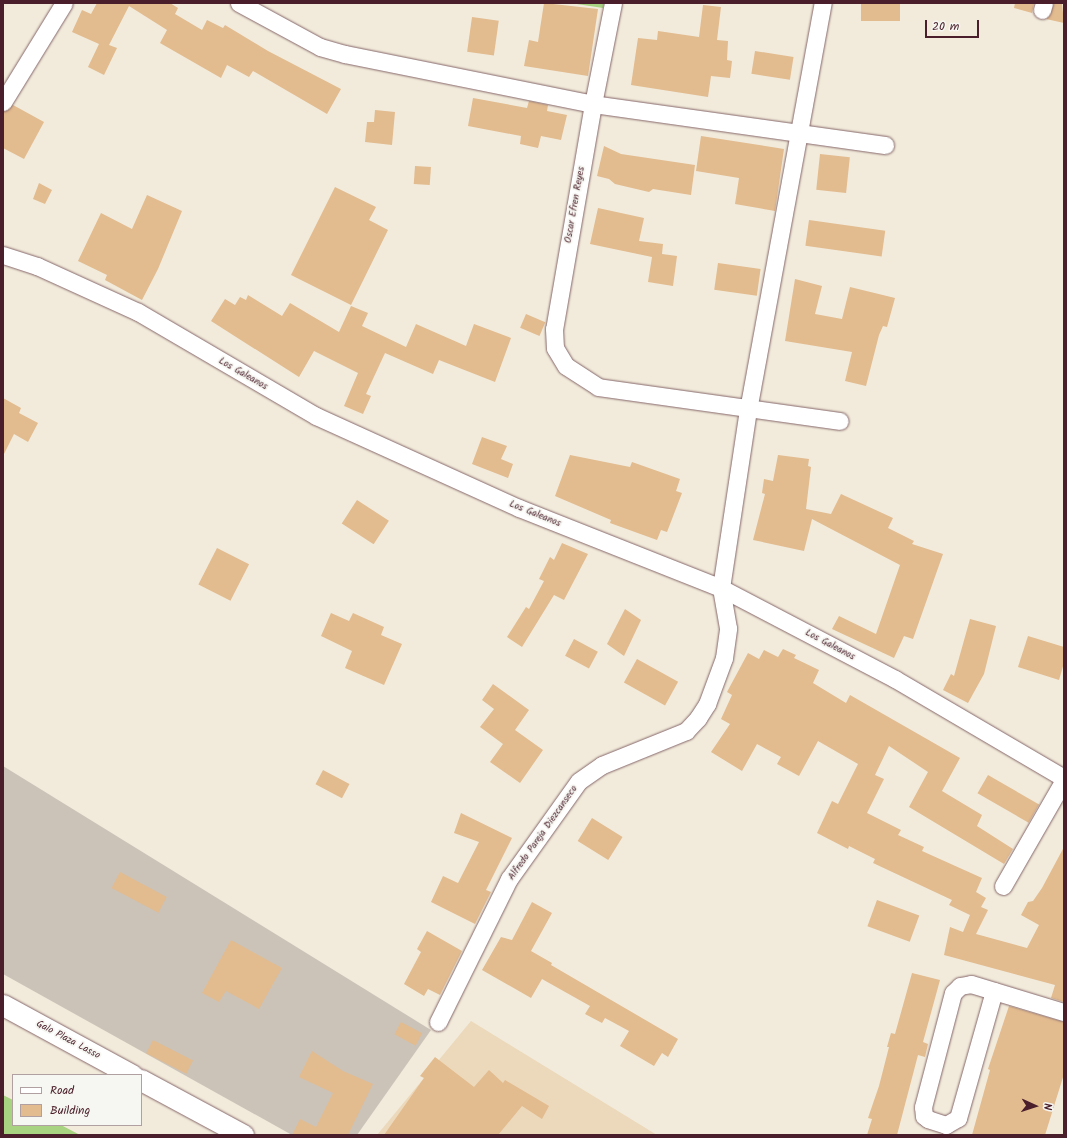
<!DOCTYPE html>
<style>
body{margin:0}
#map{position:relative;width:1067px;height:1138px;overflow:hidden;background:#f2ebdb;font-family:Kalam,sans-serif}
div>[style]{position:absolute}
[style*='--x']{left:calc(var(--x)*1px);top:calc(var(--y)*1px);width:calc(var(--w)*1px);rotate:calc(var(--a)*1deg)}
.built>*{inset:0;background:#ecd8ba}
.industrial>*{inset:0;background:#cbc3b8}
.green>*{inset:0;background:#a8d481}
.building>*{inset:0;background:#e2bb8f;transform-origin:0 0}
.roads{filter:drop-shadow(0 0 1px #856669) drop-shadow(0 0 1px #856669)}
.minor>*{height:17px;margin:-8.5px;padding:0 8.5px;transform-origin:8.5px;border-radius:8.5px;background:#fff}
.tertiary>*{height:21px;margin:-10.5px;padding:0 10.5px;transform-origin:10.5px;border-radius:10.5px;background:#fff}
span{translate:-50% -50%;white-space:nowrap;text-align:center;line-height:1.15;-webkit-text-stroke:3.5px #f6f6f2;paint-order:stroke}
.street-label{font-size:10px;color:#4a1f2b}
.frame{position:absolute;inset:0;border:4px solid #4a1f2b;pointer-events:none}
.legend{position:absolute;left:12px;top:1074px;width:130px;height:52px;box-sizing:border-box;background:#f6f6f2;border:1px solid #b1a0a2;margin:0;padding:5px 7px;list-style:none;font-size:12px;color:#4a1f2b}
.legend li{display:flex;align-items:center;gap:8px;height:20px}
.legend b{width:20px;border:1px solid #b1a0a2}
.north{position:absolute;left:1015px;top:1086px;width:40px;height:40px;-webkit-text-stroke:3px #f6f6f2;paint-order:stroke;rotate:93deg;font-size:11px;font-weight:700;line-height:16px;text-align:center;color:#4a1f2b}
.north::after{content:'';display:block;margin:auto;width:14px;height:18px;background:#4a1f2b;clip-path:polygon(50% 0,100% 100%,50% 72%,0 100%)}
.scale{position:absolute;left:925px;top:20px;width:54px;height:18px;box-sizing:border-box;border:2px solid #4a1f2b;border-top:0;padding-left:5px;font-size:12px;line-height:14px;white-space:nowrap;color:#4a1f2b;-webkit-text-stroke:3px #f6f6f2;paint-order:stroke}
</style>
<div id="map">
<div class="built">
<div style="clip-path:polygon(471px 1021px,657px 1135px,377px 1135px)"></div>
</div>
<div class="industrial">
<div style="clip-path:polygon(3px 766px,431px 1030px,357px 1135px,292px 1135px,3px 974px)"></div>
</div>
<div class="green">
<div style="clip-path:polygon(570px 3px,604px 3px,603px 8px)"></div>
<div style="clip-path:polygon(3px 1095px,13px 1100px,13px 1125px,61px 1125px,80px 1135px,3px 1135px)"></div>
</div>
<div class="building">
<div style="clip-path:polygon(97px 3px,170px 3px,178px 8px,175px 14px,202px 30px,207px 20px,223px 28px,225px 25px,268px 51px,341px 89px,327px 114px,253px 71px,249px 77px,227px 65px,221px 78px,160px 43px,167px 30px,129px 6px,109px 45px,117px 48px,104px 75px,88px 67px,99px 44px,72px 32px,82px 10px,91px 14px)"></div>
<div style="clip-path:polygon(544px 3px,598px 9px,588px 76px,524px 66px,529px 40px,538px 42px)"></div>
<div style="left:861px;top:3px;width:39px;height:18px"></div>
<div style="clip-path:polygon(1015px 3px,1034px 3px,1032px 13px,1014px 8px)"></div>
<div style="clip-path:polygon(1054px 3px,1062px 3px,1064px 23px,1046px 19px,1051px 13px)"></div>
<div style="clip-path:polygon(703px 5px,721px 7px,717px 40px,728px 41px,727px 60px,732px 61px,730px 78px,711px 76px,708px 97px,631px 85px,638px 38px,657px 40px,658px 31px,699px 37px)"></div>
<div style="left:472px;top:17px;width:27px;height:35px;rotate:8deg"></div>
<div style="left:755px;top:51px;width:39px;height:23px;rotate:9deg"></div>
<div style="clip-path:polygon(473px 98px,527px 108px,529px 101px,548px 105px,547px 111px,567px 115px,561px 140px,541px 136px,538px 148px,520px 144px,521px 136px,468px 126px)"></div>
<div style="clip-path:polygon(13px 105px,44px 122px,24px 159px,3px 148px,3px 112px)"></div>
<div style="clip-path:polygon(375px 110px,395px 112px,392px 145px,365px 142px,367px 122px,374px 122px)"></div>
<div style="clip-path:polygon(701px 136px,784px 149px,775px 211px,735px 204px,739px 178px,696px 171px)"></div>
<div style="clip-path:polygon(604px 146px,621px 154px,695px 165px,691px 195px,653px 189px,649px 192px,615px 184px,609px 179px,597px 176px)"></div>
<div style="left:820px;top:154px;width:30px;height:36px;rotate:6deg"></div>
<div style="left:415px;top:166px;width:16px;height:18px;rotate:4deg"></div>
<div style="clip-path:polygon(39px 183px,52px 190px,45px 204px,33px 199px)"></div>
<div style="clip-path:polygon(335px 187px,376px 207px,369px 220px,388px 230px,351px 305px,291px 275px)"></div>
<div style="clip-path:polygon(147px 195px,182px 211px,158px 269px,142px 300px,105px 280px,107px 275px,78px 261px,101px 213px,132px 229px)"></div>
<div style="clip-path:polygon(598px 208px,644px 218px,639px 241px,663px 244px,662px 254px,677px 256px,673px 286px,648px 282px,652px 257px,590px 244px)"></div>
<div style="left:809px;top:220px;width:77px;height:26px;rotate:8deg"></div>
<div style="left:718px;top:263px;width:43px;height:27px;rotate:8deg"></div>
<div style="clip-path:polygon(795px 279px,822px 286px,815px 314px,842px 319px,850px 287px,895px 298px,887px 327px,883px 326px,879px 335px,866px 386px,845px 381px,852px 352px,785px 341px)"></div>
<div style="clip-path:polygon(248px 295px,282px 316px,290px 303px,339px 332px,351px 306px,368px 313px,362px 326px,406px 347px,416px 324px,466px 346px,474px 324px,511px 338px,495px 382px,439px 360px,433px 374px,385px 353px,366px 394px,371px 396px,363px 414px,344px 406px,358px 373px,314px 351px,299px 377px,211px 321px,225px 299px,235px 305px,240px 297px,246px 300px)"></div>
<div style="left:526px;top:314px;width:21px;height:15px;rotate:23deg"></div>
<div style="clip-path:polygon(3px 398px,21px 408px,19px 413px,38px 423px,28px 442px,14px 434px,3px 456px)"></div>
<div style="clip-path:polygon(482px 437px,507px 446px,501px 459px,513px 464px,508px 478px,472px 464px)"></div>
<div style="clip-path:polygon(570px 455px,630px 467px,632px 462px,680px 479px,676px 491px,682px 493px,667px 532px,661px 530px,657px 540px,610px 523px,611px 520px,555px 496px)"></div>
<div style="clip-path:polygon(778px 455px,809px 459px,808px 466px,811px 467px,806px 509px,831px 514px,841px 494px,893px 518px,888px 528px,914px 541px,912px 544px,943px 554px,913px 639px,904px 636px,894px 658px,832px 629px,839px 616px,876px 634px,900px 565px,812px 519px,804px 551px,753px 540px,765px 494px,762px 493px,764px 479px,773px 481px)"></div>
<div style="left:357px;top:500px;width:38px;height:28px;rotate:33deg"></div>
<div style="clip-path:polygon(562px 543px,588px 554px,564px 600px,554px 595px,522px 647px,507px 637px,526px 607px,529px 609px,544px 581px,539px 579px,550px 557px,554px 560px)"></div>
<div style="left:217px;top:548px;width:36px;height:41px;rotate:27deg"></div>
<div style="clip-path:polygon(625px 609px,641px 620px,624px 656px,607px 644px)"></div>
<div style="clip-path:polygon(331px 613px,349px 621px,353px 613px,384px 627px,381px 635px,402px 644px,384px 685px,345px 668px,352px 651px,321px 636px)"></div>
<div style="clip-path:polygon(970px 619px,996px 626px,984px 674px,968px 703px,943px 690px,951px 674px,954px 676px)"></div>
<div style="clip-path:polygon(1028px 636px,1064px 647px,1064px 663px,1059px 680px,1018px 667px)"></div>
<div style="left:574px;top:639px;width:27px;height:19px;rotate:28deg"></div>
<div style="clip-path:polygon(783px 649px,796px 655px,794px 658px,819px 670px,813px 683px,846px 703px,850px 695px,960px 758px,942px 791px,982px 815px,977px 826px,1013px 849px,1004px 864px,909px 807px,928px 772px,889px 746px,875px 775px,884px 779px,867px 813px,901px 830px,898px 835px,924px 847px,922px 851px,982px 878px,976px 892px,986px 898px,981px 907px,988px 910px,976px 934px,1027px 948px,1039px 925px,1021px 915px,1028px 902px,1033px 901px,1042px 888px,1064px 847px,1064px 1002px,1051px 998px,1055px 985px,944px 955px,950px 927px,963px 932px,970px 915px,949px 905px,952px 900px,873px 863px,875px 859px,849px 846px,848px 849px,817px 833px,832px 801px,838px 804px,858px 764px,818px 741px,799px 776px,777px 764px,781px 757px,757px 744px,742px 771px,711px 752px,730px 724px,721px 719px,732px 695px,727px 692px,748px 653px,759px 659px,764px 650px,778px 657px)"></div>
<div style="left:637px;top:659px;width:47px;height:27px;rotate:29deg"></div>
<div style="clip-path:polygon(493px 684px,529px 710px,515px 730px,543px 750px,520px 783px,490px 762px,503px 744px,480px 727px,494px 709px,482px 700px)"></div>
<div style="left:323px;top:770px;width:30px;height:16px;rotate:28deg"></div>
<div style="left:988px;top:775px;width:59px;height:21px;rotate:30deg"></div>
<div style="clip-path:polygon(461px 813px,512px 838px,486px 890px,491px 892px,475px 924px,431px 902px,443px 876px,458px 883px,479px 842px,454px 833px)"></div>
<div style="left:592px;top:818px;width:36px;height:27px;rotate:32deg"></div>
<div style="left:120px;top:872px;width:53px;height:18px;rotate:28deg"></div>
<div style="left:877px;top:900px;width:45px;height:28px;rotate:20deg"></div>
<div style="clip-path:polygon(532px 902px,552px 913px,531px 951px,552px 963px,551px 965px,678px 1039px,668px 1057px,662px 1053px,654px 1066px,620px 1046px,629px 1031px,605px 1018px,602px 1023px,585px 1014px,590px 1006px,542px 979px,531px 998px,482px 970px,501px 937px,512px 940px)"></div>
<div style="clip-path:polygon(427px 931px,462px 951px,440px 995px,428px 989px,424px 996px,404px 984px,421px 952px,417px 949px)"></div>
<div style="clip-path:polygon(231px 940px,282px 968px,259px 1009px,226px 991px,219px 1002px,202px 993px)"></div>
<div style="clip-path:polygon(912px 973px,940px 980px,923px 1042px,928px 1044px,925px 1057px,918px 1055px,897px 1135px,867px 1135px,872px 1119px,868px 1118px,879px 1086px,889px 1047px,887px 1047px,891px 1033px,895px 1034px)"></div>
<div style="clip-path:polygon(1009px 1006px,1064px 1022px,1064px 1074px,1045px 1135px,972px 1135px,990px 1070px,988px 1069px)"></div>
<div style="left:401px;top:1022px;width:24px;height:14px;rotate:28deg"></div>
<div style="left:153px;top:1040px;width:45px;height:15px;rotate:27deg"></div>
<div style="clip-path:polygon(312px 1051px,343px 1071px,373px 1084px,348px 1135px,292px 1135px,300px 1119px,316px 1127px,333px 1093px,299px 1077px)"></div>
<div style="clip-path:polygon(435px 1057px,474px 1087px,489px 1070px,503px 1083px,505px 1080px,549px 1106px,542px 1119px,522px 1106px,498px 1135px,384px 1135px,424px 1078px,420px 1076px)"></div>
</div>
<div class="roads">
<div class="minor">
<div style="--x:239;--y:3;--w:92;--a:28.5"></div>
<div style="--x:320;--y:47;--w:26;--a:16"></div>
<div style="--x:345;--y:54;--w:253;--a:11.4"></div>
<div style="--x:593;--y:104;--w:295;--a:8"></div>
<div style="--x:613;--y:3;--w:103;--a:101.2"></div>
<div style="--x:593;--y:104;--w:228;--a:99.8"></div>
<div style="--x:554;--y:329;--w:19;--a:87"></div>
<div style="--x:555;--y:348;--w:21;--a:59"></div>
<div style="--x:566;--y:366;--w:38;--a:33"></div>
<div style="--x:598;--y:387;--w:244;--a:8"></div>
<div style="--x:1042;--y:10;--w:7;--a:-74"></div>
<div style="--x:3;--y:102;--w:116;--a:-58.4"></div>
<div style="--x:3;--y:255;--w:36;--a:18"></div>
<div style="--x:37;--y:266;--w:111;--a:24.5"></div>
<div style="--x:138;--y:312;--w:206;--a:30.3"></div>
<div style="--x:316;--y:416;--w:223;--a:24.4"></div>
<div style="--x:519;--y:508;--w:217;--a:21.6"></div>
<div style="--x:721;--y:588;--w:196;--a:27.6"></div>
<div style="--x:895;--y:679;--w:196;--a:30.4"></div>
<div style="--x:1003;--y:886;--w:122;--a:-60.1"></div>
<div style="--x:994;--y:991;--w:132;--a:105.8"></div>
<div style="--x:958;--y:1118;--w:14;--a:150"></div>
<div style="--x:946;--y:1125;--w:19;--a:-162"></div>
<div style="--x:928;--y:1119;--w:5;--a:-143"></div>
<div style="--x:924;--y:1116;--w:9;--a:-96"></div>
<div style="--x:923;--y:1107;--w:118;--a:-75.3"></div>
<div style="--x:953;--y:993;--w:10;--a:-45"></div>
<div style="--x:960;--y:986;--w:11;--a:-10"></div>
<div style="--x:971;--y:984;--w:97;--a:16.8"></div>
<div style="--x:438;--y:1022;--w:160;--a:-63.6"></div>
<div style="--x:509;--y:879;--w:120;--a:-54.5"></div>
<div style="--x:579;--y:781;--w:28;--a:-35"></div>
<div style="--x:602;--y:765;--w:91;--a:-22"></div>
<div style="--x:686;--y:731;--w:18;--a:-47"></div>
<div style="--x:698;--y:718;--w:17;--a:-57"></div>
<div style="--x:707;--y:704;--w:49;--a:-69.7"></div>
<div style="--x:724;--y:658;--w:30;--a:-82"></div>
<div style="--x:728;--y:628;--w:41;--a:-99.9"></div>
<div style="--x:721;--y:588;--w:180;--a:-81.4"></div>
<div style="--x:748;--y:410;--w:414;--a:-79.6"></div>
</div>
<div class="tertiary">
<div style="--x:3;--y:1005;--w:147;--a:28.5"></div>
<div style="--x:141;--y:1080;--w:116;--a:28.3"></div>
</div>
</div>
<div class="street-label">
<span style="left:575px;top:205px;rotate:-80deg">Oscar Efren Reyes</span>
<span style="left:243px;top:374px;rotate:30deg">Los Galeanos</span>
<span style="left:535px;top:514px;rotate:22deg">Los Galeanos</span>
<span style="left:830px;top:645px;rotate:28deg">Los Galeanos</span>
<span style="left:543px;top:833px;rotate:-55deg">Alfredo Pareja Diezcanseco</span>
<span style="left:68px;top:1040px;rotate:28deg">Galo Plaza Lasso</span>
</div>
<div class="frame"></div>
<ul class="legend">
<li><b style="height:5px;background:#fff"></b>Road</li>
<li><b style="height:11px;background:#e2bb8f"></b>Building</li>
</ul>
<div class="north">N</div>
<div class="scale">20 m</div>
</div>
